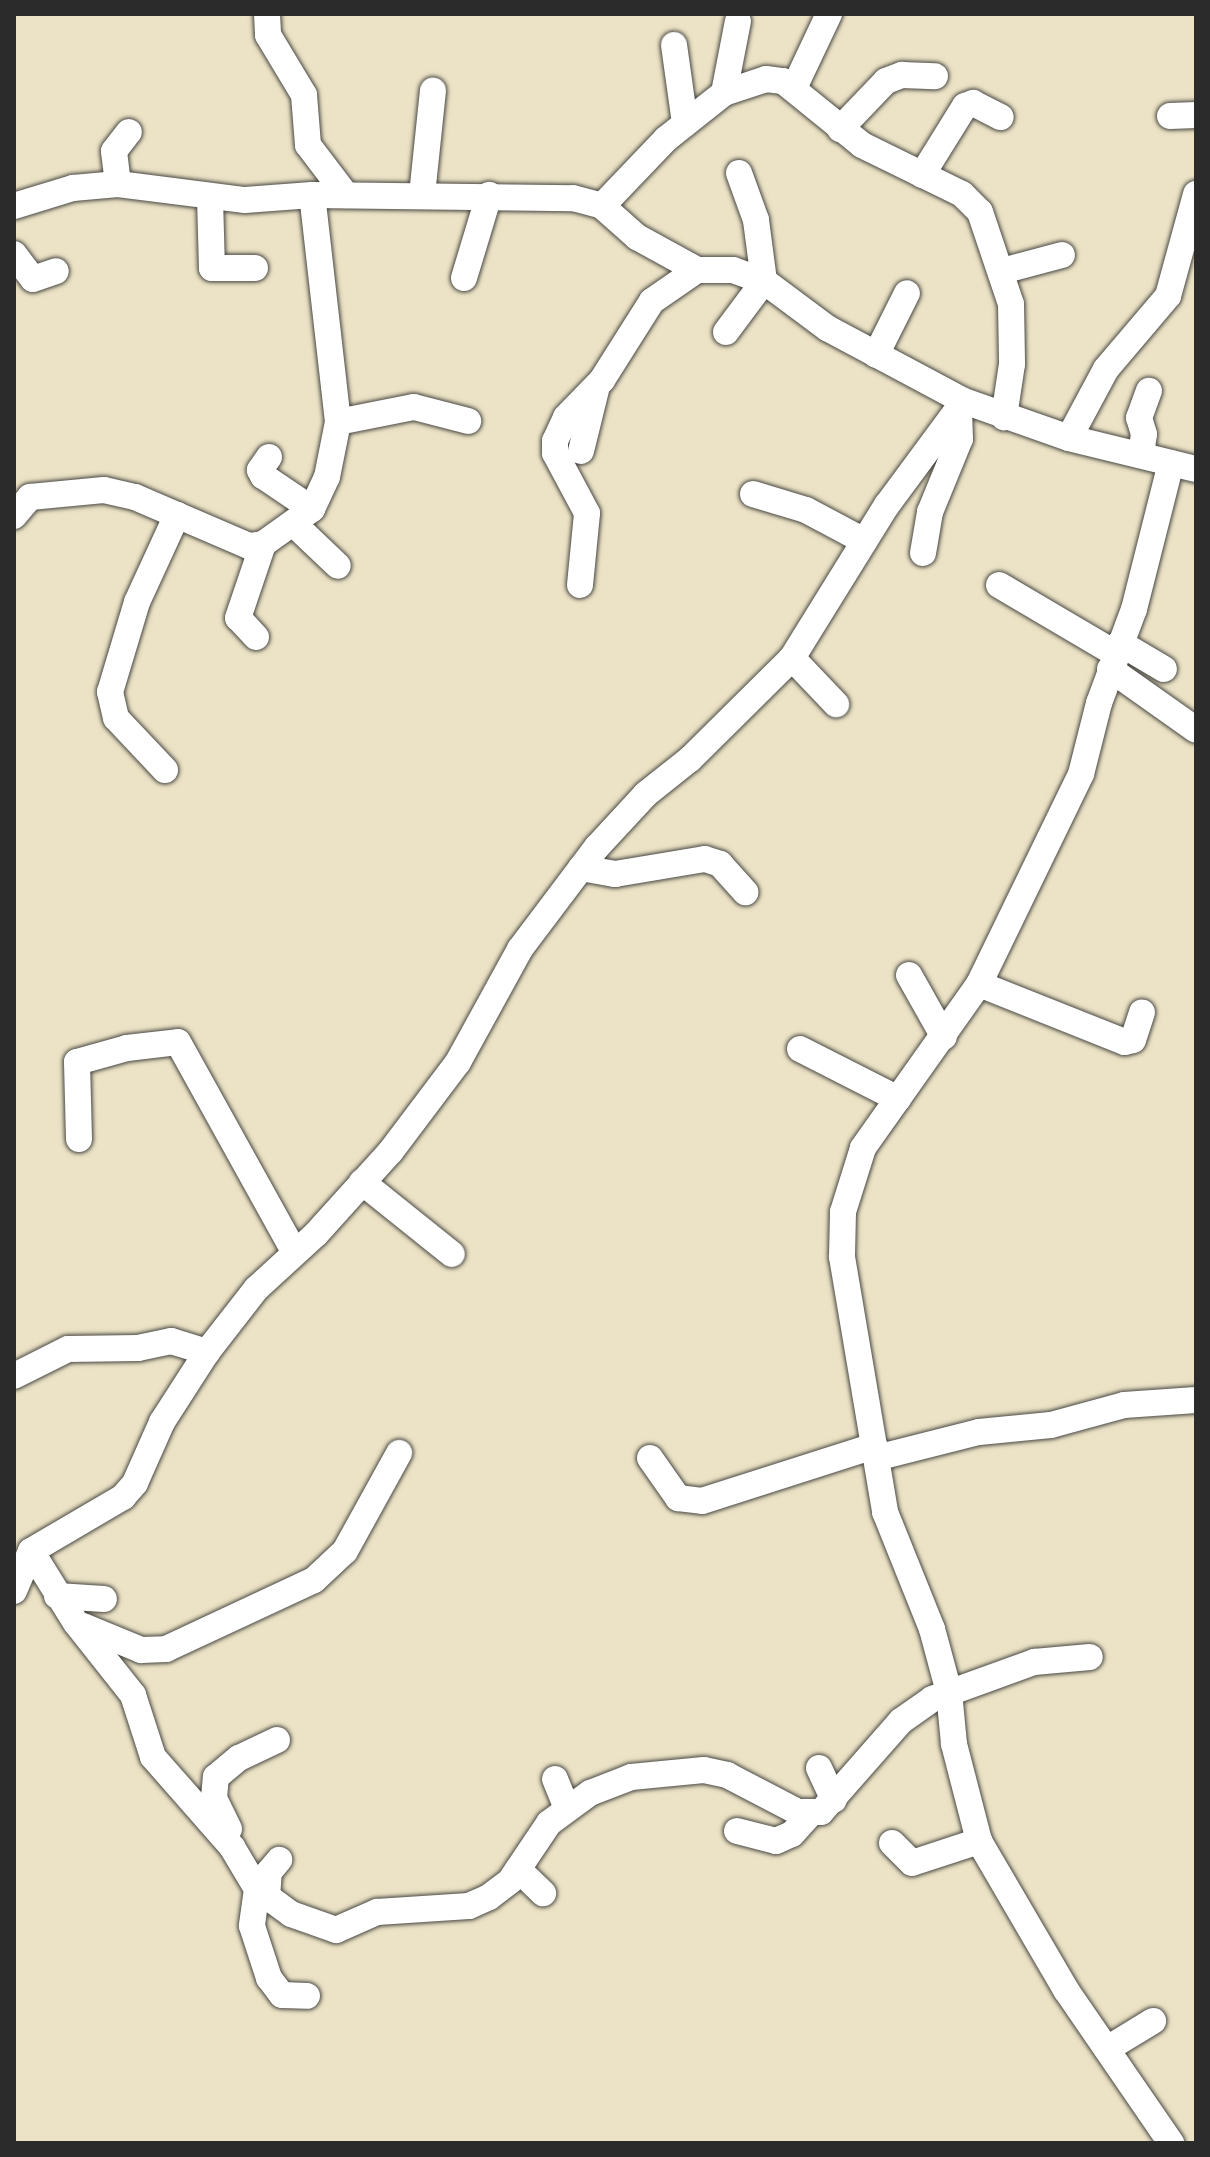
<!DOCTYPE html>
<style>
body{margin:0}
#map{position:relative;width:1210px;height:2157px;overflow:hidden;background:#ece3c6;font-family:"Gentium Book Plus",serif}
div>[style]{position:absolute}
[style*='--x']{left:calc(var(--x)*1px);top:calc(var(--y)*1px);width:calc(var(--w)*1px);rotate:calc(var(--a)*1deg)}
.roads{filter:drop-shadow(0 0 2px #484742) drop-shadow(0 0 2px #484742)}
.minor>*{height:26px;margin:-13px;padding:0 13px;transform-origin:13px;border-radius:13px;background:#fff}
span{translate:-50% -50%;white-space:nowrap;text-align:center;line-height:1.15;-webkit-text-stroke:6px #f6f6f2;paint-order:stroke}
.frame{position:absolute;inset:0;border:16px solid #2b2b2b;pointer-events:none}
</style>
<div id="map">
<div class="roads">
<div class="minor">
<div style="--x:267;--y:14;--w:21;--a:87"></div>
<div style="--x:268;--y:35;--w:70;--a:59"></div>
<div style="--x:304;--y:95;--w:50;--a:85.4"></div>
<div style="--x:308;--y:145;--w:63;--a:52.8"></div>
<div style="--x:674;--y:45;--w:79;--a:82"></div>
<div style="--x:794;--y:88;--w:82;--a:-64.7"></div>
<div style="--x:724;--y:93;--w:73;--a:-79"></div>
<div style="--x:1170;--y:116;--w:26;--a:-2"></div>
<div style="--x:840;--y:129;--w:66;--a:-46.2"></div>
<div style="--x:886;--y:81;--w:17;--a:-21"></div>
<div style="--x:902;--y:75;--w:33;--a:2"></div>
<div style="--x:922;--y:175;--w:81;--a:-58.1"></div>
<div style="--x:965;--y:106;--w:9;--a:-21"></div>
<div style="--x:973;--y:103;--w:31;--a:27"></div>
<div style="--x:118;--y:184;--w:33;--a:-97"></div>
<div style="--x:114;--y:151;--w:24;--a:-52"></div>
<div style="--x:422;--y:195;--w:105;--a:-84"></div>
<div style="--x:210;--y:198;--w:70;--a:88.4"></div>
<div style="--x:212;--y:268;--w:43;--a:0"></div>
<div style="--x:14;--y:206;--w:62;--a:-17"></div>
<div style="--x:73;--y:188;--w:45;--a:-5.1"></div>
<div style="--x:118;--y:184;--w:128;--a:7.2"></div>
<div style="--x:245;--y:200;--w:67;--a:-4.3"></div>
<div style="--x:312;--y:195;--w:261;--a:0.7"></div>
<div style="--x:573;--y:198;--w:30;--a:15"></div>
<div style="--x:602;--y:206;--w:47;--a:41.5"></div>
<div style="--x:637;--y:237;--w:68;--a:28.8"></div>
<div style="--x:697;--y:270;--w:36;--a:0"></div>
<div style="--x:733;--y:270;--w:33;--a:20"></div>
<div style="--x:764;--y:281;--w:79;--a:36.7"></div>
<div style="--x:827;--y:328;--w:155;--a:28.1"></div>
<div style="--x:964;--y:401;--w:111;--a:19.4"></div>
<div style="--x:1069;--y:438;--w:131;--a:13.7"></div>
<div style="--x:602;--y:206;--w:93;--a:-46.3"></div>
<div style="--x:666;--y:139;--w:74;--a:-38.4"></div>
<div style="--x:724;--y:93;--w:44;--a:-18.4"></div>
<div style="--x:766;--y:79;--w:17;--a:7"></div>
<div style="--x:783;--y:81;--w:102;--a:39"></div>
<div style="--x:862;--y:145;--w:111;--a:26.1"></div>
<div style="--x:962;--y:194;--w:25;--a:45"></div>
<div style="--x:980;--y:212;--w:97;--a:71.4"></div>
<div style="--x:1011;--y:304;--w:60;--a:89"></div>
<div style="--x:1012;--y:364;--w:54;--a:98.6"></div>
<div style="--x:14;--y:254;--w:31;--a:53"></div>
<div style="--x:33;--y:279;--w:24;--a:-19"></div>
<div style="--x:1002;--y:271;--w:62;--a:-14.9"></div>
<div style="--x:464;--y:278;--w:87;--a:-73.2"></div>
<div style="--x:726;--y:332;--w:64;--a:-53.3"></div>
<div style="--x:764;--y:281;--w:62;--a:-97.5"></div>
<div style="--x:756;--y:220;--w:50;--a:-109.9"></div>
<div style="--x:876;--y:355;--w:69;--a:-63.4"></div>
<div style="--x:338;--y:422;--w:77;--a:-11.2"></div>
<div style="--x:414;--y:407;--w:56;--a:14.5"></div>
<div style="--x:1069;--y:438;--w:78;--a:-61.8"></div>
<div style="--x:1106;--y:369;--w:96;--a:-49.7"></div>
<div style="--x:1168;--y:296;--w:106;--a:-74.6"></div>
<div style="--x:581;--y:451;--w:67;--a:-76.2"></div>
<div style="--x:1141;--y:455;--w:21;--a:-82"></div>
<div style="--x:1144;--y:434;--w:17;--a:-107"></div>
<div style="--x:1139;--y:418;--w:29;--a:-70"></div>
<div style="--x:269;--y:457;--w:16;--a:125"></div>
<div style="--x:260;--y:470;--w:7;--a:63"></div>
<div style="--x:263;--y:476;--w:59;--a:34"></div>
<div style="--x:1171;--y:463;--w:151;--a:104.2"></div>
<div style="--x:1134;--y:609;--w:100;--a:110.4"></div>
<div style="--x:1099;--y:703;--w:73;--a:104.2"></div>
<div style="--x:1081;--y:774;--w:233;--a:115.9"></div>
<div style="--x:979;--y:984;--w:201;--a:125.3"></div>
<div style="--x:863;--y:1148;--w:67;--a:107.4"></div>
<div style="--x:843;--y:1212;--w:45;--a:91.3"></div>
<div style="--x:842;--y:1257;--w:259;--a:80.4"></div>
<div style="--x:885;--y:1512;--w:126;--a:68.1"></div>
<div style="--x:932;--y:1629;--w:65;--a:74.9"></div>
<div style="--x:949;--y:1692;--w:52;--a:84.5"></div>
<div style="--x:954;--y:1744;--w:100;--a:75.5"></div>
<div style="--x:979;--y:1841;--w:173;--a:59.7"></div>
<div style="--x:1066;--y:1990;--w:186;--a:55.5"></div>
<div style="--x:753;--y:494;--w:55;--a:16.8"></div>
<div style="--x:806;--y:510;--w:66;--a:28.1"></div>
<div style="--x:14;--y:516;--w:25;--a:-50"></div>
<div style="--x:30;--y:497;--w:74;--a:-5.4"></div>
<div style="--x:104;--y:490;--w:32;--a:13"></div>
<div style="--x:135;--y:497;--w:124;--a:23.3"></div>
<div style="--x:249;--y:546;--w:14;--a:-8"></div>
<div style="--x:263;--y:544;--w:60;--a:-35.5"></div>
<div style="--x:312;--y:509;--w:35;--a:-65"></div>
<div style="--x:327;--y:477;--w:56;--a:-78.7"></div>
<div style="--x:338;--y:422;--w:228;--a:-96.5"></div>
<div style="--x:295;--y:525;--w:59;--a:43.6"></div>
<div style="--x:923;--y:553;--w:42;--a:-80.3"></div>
<div style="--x:930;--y:512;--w:79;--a:-67.7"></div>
<div style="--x:960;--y:439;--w:30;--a:-92"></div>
<div style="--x:580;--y:585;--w:72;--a:-84.4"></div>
<div style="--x:587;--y:513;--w:68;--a:-118.1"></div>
<div style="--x:555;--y:453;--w:12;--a:-90"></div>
<div style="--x:555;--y:441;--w:26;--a:-65"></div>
<div style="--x:566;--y:417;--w:52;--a:-45.8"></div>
<div style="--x:602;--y:380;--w:93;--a:-57.7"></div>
<div style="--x:652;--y:301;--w:55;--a:-34.6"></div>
<div style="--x:999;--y:585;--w:136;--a:30.5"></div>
<div style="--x:256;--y:637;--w:26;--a:-133"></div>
<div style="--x:238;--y:618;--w:78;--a:-71.3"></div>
<div style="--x:1120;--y:643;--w:51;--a:30.6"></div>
<div style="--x:792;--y:658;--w:64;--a:46.3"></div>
<div style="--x:1110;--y:669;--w:105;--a:35.3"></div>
<div style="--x:165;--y:770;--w:71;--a:-133.3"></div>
<div style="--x:116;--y:718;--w:27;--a:-103"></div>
<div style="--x:110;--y:692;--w:94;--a:-73.3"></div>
<div style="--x:137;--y:602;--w:96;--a:-65.3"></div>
<div style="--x:581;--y:868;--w:35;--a:10"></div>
<div style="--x:615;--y:874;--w:91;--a:-9.5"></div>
<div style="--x:705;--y:859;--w:16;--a:18"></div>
<div style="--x:720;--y:864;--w:38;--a:48"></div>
<div style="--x:909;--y:975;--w:71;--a:60.6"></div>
<div style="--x:979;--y:984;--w:157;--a:21.7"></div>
<div style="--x:1125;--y:1042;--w:8;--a:-14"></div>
<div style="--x:1133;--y:1040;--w:29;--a:-72"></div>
<div style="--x:800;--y:1049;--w:110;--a:27"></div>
<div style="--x:79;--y:1139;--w:77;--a:-91.5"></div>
<div style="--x:77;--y:1062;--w:52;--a:-15.6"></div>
<div style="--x:127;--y:1048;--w:51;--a:-6.7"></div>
<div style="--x:178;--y:1042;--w:241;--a:61"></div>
<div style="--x:362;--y:1182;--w:115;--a:38.7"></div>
<div style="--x:14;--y:1376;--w:60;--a:-26.6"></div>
<div style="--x:68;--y:1349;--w:70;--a:-0.8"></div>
<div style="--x:138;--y:1348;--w:34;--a:-12"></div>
<div style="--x:171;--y:1341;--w:38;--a:17"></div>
<div style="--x:650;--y:1458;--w:49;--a:55"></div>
<div style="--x:678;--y:1498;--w:24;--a:7"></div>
<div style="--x:702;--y:1501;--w:181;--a:-17.7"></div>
<div style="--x:876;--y:1458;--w:106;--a:-14.2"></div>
<div style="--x:979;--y:1432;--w:72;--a:-5.6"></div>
<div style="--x:1051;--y:1425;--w:76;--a:-15.3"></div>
<div style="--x:1124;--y:1405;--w:72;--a:-4"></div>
<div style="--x:31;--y:1551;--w:85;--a:58"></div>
<div style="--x:76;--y:1623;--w:92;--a:51.6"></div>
<div style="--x:133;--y:1695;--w:65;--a:72.1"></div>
<div style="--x:153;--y:1757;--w:120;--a:48.7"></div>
<div style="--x:232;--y:1847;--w:49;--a:59.2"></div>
<div style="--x:257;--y:1889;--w:42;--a:36.3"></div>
<div style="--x:291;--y:1914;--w:48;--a:19.6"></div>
<div style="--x:336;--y:1930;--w:45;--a:-23.7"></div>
<div style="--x:377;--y:1912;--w:92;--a:-3.7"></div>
<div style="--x:469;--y:1906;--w:22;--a:-24"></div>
<div style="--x:489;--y:1897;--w:26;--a:-37"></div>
<div style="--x:510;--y:1881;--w:70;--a:-56.1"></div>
<div style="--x:549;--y:1823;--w:51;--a:-36.2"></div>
<div style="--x:590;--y:1793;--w:44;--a:-21.3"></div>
<div style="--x:631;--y:1777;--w:73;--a:-5.5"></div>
<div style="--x:704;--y:1770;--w:24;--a:12"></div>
<div style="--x:727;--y:1775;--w:80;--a:27.5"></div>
<div style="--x:798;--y:1812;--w:23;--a:0"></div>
<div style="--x:821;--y:1812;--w:121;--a:-48.7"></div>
<div style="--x:901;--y:1721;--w:38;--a:-35"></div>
<div style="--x:932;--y:1699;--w:109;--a:-19.9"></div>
<div style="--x:1034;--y:1662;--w:56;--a:-5.1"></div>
<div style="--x:14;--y:1591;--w:43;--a:-67"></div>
<div style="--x:31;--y:1551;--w:107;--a:-30.4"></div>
<div style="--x:123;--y:1497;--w:18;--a:-49"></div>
<div style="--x:135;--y:1483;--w:67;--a:-66.1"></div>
<div style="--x:162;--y:1422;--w:83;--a:-57.3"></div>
<div style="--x:207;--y:1352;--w:80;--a:-52.1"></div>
<div style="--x:256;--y:1289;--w:81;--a:-42.5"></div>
<div style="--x:316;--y:1234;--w:112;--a:-47.9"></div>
<div style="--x:391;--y:1151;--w:111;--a:-53"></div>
<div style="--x:458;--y:1062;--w:129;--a:-61.2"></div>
<div style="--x:520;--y:949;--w:128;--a:-53"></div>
<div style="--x:597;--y:847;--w:72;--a:-47.2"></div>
<div style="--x:646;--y:794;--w:56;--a:-38.5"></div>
<div style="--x:690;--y:759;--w:144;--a:-44.7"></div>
<div style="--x:792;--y:658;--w:180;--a:-58.2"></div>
<div style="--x:887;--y:505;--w:129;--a:-53.5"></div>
<div style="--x:57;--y:1596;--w:47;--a:3.7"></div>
<div style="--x:83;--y:1626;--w:63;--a:22.5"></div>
<div style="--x:141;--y:1650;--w:25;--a:-2"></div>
<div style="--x:166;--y:1649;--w:163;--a:-25"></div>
<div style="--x:314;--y:1580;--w:42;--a:-43.1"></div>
<div style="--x:345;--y:1551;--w:112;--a:-61.1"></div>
<div style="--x:819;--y:1768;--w:35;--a:65"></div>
<div style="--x:555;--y:1779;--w:31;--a:68"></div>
<div style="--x:229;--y:1829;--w:34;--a:-116"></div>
<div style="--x:214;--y:1798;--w:21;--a:-85"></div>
<div style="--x:216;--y:1777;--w:30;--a:-40"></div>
<div style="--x:239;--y:1758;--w:42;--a:-25.3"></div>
<div style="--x:737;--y:1831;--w:40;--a:14.4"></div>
<div style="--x:776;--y:1841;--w:17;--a:-24"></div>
<div style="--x:792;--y:1834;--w:27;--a:-48"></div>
<div style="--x:892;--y:1843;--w:28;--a:45"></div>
<div style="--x:912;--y:1863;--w:71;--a:-18.2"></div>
<div style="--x:518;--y:1869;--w:35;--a:44"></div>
<div style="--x:257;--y:1889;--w:37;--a:98"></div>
<div style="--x:252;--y:1926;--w:55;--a:71.9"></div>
<div style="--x:269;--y:1978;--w:21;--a:53"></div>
<div style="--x:282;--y:1995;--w:25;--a:2"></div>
<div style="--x:267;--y:1898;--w:26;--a:-86"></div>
<div style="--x:269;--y:1872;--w:16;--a:-50"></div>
<div style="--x:1107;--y:2049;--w:54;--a:-31.3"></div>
</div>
</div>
<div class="frame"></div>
</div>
